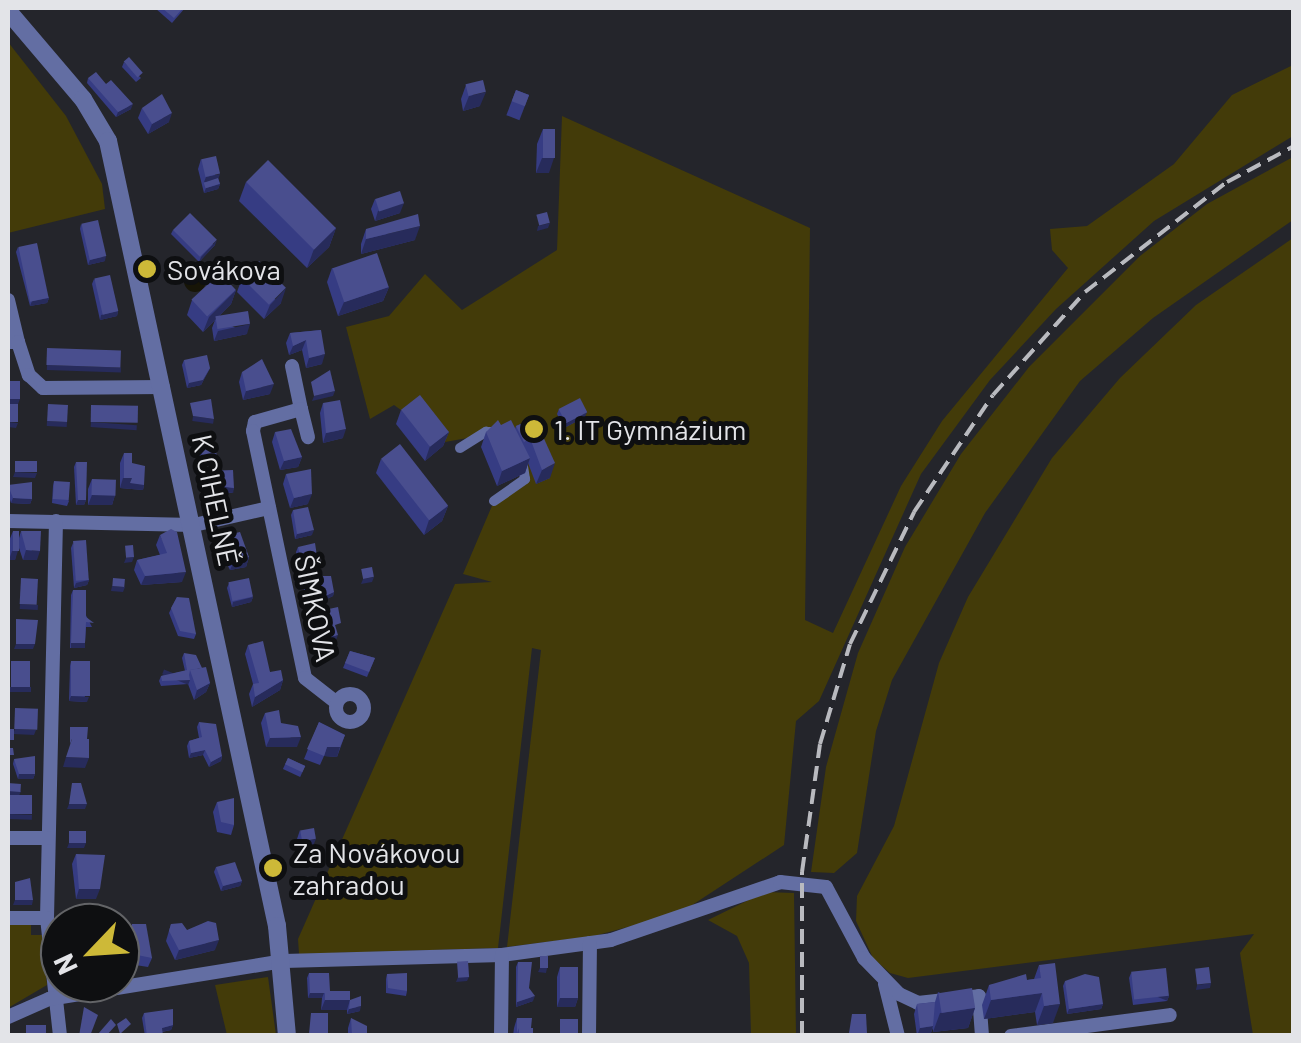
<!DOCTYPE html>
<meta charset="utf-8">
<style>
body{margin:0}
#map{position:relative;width:1301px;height:1043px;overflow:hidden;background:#24252b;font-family:Barlow,sans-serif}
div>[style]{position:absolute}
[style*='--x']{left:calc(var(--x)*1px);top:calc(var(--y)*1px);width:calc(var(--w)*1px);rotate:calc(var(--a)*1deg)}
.green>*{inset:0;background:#433b09}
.water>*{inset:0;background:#171507}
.round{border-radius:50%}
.pedestrian>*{height:10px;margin:-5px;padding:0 5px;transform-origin:5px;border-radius:5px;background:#636ea3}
.minor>*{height:14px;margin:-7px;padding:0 7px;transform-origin:7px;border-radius:7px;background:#636ea3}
.minor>.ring{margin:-7px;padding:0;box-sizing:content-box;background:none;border:14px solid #636ea3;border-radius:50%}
.tertiary>*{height:18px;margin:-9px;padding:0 9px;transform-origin:9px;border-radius:9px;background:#636ea3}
.rail>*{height:4px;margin-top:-2px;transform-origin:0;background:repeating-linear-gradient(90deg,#b9babf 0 15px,transparent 0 23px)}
.wall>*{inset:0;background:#363c83;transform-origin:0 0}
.shaded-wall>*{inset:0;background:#272b5b;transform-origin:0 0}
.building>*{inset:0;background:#494e8e;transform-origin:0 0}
.dots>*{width:28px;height:28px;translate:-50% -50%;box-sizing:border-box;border:5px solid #0e0f11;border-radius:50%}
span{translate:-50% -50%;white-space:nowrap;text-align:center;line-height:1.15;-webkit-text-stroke:10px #0e0f11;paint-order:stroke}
.poi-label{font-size:28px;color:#e3e4e8}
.left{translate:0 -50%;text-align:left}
.street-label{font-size:28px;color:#e3e4e8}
.frame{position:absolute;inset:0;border:10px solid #e3e4e8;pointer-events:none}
.north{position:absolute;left:40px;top:903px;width:100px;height:100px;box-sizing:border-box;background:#0e0f11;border:2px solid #636467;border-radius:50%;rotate:245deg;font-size:28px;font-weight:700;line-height:40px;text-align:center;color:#e3e4e8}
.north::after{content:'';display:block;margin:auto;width:35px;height:45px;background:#cdb938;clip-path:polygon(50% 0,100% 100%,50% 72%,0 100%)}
</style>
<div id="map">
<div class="green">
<div style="clip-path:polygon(8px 42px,66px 116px,102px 184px,105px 209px,8px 233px)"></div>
<div style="clip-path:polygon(1293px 65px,1293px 136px,1154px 221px,1056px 309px,990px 380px,921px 474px,819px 701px,796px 721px,784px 845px,680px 913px,594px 936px,507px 947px,541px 650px,532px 648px,498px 948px,299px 954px,298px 939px,455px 584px,492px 582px,463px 574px,494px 501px,527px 470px,507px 431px,445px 442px,394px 405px,370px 419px,346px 327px,389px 316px,425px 274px,462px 310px,557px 250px,562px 116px,810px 228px,805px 620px,833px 633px,901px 486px,942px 421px,1068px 268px,1052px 250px,1050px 229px,1087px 226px,1174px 164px,1232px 95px)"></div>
<div style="clip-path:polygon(1293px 157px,1293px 220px,1153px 318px,1080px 381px,985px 513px,892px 680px,876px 731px,857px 853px,834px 873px,811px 872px,826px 767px,858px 653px,905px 547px,961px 454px,1029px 367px,1140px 256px,1207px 204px)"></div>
<div style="clip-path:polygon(1293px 238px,1293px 1035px,1253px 1035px,1240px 953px,1254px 934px,908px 978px,890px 973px,873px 958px,856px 921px,857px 896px,894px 826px,939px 663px,968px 597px,1052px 458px,1120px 378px,1196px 305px)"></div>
<div style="clip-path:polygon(765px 892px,794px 893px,796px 1035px,751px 1035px,749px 963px,737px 936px,708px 920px)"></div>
<div style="clip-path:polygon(8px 922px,31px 922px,31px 935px,43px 935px,47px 985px,8px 1008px)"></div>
<div style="clip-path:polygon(268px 977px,276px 1035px,227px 1035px,215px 985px)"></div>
</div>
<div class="water">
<div class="round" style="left:184px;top:270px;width:22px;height:22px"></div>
</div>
<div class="pedestrian">
<div style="--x:460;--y:448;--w:31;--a:-32"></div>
<div style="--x:486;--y:432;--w:12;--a:0"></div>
<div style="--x:494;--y:501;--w:38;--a:-35"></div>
<div style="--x:525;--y:479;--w:19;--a:-99"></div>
</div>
<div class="minor">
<div style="--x:8;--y:300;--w:43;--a:76.6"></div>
<div style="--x:8;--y:342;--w:10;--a:0"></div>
<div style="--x:18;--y:342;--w:35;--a:72"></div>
<div style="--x:29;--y:375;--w:19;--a:43"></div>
<div style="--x:43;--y:388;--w:120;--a:-0.5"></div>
<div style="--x:292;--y:366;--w:44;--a:78.2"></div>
<div style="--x:301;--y:409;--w:48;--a:164.2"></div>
<div style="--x:255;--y:422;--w:9;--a:103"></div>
<div style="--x:253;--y:431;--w:252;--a:78.1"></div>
<div style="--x:305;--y:678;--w:39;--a:38"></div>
<div style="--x:301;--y:409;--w:29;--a:76"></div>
<div style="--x:8;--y:521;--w:186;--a:1.2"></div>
<div style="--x:194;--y:525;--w:77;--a:-12.8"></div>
<div style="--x:56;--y:521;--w:397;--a:91.3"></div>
<div style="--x:47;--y:918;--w:119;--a:83.7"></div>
<div class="ring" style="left:336px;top:694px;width:14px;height:14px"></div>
<div style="--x:8;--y:838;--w:39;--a:0"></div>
<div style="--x:8;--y:918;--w:39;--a:0"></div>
<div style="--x:885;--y:984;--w:54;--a:76"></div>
<div style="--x:8;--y:1017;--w:45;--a:-23.7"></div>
<div style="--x:49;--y:999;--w:238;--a:-9.2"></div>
<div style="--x:284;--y:961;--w:218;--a:-1.6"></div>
<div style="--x:502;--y:955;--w:110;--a:-7.8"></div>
<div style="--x:611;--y:940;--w:179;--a:-18.9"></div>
<div style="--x:780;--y:882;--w:46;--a:6.2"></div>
<div style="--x:826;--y:887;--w:81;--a:61.8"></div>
<div style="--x:864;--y:958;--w:50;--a:45.8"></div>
<div style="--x:899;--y:994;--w:21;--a:25"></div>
<div style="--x:918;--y:1003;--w:61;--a:-6.5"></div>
<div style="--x:979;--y:996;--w:40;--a:85.7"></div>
<div style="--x:501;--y:1036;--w:81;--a:-89.3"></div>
<div style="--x:589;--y:1036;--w:93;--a:-89.4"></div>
<div style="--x:1011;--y:1036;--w:160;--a:-7.5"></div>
</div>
<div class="tertiary">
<div style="--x:8;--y:11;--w:116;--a:49.6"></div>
<div style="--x:83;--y:99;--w:49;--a:59.2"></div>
<div style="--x:108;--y:141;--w:803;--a:77.85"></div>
<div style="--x:277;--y:926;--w:110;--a:84.8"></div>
</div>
<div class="rail">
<div style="--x:802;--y:1036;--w:164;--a:-90"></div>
<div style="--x:802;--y:872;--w:129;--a:-82"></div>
<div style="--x:820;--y:744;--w:104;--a:-73.3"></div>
<div style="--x:850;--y:644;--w:147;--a:-64.1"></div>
<div style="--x:914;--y:512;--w:141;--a:-56"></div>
<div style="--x:993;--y:395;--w:138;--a:-48.2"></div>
<div style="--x:1085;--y:292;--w:180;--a:-37.8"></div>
<div style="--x:1227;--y:182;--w:76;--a:-28.2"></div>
</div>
<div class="wall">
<div style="clip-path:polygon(155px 8px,185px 8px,172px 23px)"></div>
<div style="clip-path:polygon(124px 62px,141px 78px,136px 82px,122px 67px)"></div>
<div style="clip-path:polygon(88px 78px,106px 84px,131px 109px,116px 117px,87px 83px)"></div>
<div style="clip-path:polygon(466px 85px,480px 106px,463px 111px,461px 99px)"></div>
<div style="left:516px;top:90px;width:14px;height:27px;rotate:21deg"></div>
<div style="clip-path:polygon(142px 108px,169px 122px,148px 134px,138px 118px)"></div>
<div style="clip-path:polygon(543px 129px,549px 173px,536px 173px,537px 144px)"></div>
<div style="clip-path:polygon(201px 159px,218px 178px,220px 184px,218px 189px,204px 193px,198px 169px)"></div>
<div style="clip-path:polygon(246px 182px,336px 228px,329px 247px,307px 268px,239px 201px)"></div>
<div style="clip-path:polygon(375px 199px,400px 213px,375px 221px,371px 209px)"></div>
<div style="clip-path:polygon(81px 224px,105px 261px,88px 265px,80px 229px)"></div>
<div style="clip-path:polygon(366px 229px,415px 240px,361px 254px,361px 244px)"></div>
<div style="clip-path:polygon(173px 230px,215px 245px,199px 262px,171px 234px)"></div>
<div style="clip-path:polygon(18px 247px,49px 298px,47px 303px,30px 306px,16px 252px)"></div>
<div style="clip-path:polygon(332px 268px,389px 287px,383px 301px,338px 316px,327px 282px)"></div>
<div style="clip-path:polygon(242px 278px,281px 303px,264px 319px,237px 292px)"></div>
<div style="clip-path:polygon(94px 279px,118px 311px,117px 316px,100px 320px,92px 284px)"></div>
<div style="clip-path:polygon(236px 290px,231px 304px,217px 318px,247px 334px,214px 341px,212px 328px,215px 320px,203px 332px,187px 315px,192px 300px)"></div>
<div style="clip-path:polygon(321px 330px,322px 364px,306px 368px,302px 350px,289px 355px,286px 343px,290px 333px)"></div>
<div style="clip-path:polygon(184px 360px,210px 368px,201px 385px,187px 388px,182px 365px)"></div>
<div style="clip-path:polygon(242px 372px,270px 394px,243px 400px,239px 382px)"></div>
<div style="clip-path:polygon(323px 403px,343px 438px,323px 443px,320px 413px)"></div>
<div style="clip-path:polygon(559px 409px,585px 417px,564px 428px,557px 414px)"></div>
<div style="clip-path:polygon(401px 410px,449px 432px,443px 446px,425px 461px,396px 424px)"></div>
<div style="clip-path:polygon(530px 420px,550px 478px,536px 484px,528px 463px,525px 473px,497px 486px,481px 447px,486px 432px,501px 425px,515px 429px,516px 426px)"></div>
<div style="clip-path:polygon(275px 432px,302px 457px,298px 467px,280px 470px,272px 442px)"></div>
<div style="clip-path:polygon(197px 436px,216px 462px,202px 465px,195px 441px)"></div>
<div style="clip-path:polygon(124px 453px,132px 463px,144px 485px,143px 490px,120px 488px,120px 463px)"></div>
<div style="clip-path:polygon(381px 459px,448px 506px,442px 521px,424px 535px,376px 473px)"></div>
<div style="clip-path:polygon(76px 462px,86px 500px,84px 505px,76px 505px,74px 467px)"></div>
<div style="clip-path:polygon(206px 471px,234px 488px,232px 493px,208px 490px,204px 476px)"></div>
<div style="clip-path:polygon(286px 474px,308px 504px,290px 508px,283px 484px)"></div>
<div style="clip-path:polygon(92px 479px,115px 495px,112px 505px,88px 505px,88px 489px)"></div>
<div style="clip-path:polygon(54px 481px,69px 501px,67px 506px,52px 503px,53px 486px)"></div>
<div style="clip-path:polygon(8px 485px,32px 499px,30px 504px,11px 503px,8px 493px)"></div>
<div style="clip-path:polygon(293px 510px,312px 535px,295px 539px,291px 515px)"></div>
<div style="clip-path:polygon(13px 531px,19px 538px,21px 531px,37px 560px,23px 560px,18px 545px,15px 560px,9px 560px,9px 541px)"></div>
<div style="clip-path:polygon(160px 535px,182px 582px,141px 585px,134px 570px,137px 560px,160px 555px,156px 545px)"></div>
<div style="clip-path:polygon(222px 536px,249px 557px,246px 567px,230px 570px,218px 546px)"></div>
<div style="clip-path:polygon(73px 543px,89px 580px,87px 585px,74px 588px,71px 548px)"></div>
<div style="clip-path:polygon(298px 547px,334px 592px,333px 596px,308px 608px,296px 552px)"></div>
<div style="clip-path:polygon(229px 583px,253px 597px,251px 602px,232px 607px,227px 588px)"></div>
<div style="clip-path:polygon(73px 590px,92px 627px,86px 627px,85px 643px,84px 648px,70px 648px,71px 595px)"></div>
<div style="clip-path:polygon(177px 597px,196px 634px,194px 639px,178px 636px,169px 613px)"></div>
<div style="clip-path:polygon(315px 612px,337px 633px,334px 645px,317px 648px,312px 621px)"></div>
<div style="clip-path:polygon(248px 645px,270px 672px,283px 680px,280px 690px,252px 707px,249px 694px,253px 684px,245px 654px)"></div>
<div style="clip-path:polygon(350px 651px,375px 658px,367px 677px,343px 668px)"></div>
<div style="clip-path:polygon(184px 653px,210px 683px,206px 692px,194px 700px,188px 684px,161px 686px,159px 681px,161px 676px,185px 671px,182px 658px)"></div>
<div style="clip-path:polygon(71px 661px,87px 702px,69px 701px,70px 666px)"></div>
<div style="clip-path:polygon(265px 713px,281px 723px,297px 747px,266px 747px,261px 723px)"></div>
<div style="clip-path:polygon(199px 722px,222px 756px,221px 761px,209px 767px,203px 755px,189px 758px,187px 746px,189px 741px,199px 738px,197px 727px)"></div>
<div style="clip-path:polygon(319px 722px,345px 735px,337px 757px,324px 756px,320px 765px,304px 759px)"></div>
<div style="left:288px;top:758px;width:19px;height:12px;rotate:25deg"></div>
<div style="clip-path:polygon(14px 759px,35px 774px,33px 779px,18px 779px,13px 764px)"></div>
<div style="clip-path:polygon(217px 802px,234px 825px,231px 835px,217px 832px,213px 812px)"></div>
<div style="clip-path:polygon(300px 830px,310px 853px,296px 856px,295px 845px)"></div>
<div style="clip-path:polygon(76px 854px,96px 899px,76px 899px,72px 864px)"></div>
<div style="clip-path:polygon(216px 867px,242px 881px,240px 886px,221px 891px,214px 872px)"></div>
<div style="clip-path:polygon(132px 924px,152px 958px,148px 967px,129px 964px,129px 933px)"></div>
<div style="clip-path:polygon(171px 924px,187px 930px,215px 950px,175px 960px,166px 941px)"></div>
<div style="clip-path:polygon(518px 962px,533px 1001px,516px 1007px,516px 967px)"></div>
<div style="clip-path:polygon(1039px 965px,1053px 1023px,1037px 1025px,1035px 1012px,984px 1019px,982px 1005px,989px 985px,1034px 979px)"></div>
<div style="clip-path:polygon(560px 967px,578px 998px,575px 1007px,557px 1007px,557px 977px)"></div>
<div style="clip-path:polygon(309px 973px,330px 991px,350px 1000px,360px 1011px,347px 1014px,347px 1010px,321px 1010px,322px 998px,308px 998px,307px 978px)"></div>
<div style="clip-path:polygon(1131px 973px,1169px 996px,1167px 1001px,1133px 1005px,1129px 978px)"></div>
<div style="clip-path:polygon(387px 974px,407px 991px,406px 996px,386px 993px,386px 979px)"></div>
<div style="clip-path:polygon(1065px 981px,1103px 1004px,1101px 1009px,1067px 1014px,1063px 986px)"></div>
<div style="clip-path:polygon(938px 992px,975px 1008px,968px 1028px,933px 1032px,933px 1028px,930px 1035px,917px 1036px,914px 1014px,917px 1004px,935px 1002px)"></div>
<div style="clip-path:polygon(144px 1013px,173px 1025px,171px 1030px,162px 1032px,163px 1036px,145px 1036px,142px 1018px)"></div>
<div style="clip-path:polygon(351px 1018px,367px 1036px,348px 1036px,348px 1028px)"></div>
<div style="clip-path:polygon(517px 1018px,531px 1028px,533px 1036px,513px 1036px,514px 1028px)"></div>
</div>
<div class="shaded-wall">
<div style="clip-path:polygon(486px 92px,480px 106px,463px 111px,469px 96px)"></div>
<div style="clip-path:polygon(133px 104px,131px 109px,116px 117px,118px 112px)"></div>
<div style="clip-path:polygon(172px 113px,169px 122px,148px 134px,152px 124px)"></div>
<div style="clip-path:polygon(542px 158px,554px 158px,549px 173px,536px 173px)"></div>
<div style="clip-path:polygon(220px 174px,217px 183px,204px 182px,206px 177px)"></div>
<div style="clip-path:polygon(220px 184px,218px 189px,204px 193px,206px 188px)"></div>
<div style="clip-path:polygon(404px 203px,400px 213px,375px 221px,378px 211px)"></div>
<div style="clip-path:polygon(550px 223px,548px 228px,537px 231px,538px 226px)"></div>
<div style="clip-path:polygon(420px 226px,415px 240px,361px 254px,366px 239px)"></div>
<div style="clip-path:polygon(336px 228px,329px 247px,307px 268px,314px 249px)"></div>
<div style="clip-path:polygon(217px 240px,215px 245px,199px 262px,201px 257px)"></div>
<div style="clip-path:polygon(106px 256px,105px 261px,88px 265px,90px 260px)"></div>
<div style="clip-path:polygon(389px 287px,383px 301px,338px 316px,344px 302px)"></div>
<div style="clip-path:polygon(286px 288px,281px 303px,264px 319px,270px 305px)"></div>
<div style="clip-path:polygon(236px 290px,231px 304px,203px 332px,209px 317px)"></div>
<div style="clip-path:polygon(49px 298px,47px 303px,30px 306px,32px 301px)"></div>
<div style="clip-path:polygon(118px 311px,117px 316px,100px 320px,101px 315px)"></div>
<div style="clip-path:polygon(250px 324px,247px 334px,214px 341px,218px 331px)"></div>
<div style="clip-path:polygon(306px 340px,302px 350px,289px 355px,293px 346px)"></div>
<div style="clip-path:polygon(325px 354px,322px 364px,306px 368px,309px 358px)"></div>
<div style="left:47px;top:365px;width:74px;height:5px;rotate:2deg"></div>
<div style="clip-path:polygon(210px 368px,201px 385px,187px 388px,189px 383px)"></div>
<div style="clip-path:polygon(274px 384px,270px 394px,243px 400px,246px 391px)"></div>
<div style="clip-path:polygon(335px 391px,333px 396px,312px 401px,314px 396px)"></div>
<div style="clip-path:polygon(8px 399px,20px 399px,16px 409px,8px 409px)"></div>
<div style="clip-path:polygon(587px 412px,585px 417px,564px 428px,566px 423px)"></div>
<div style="left:193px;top:416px;width:21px;height:5px;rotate:8deg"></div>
<div style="left:47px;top:421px;width:20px;height:5px;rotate:3deg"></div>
<div style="clip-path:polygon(8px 422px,18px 423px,16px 428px,8px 427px)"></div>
<div style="left:91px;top:422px;width:46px;height:5px;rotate:4deg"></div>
<div style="clip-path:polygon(346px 429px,343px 438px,323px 443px,326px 433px)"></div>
<div style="clip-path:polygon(449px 432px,443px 446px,425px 461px,430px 446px)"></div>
<div style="clip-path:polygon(217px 457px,216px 462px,202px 465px,204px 460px)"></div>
<div style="clip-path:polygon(302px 457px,298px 467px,280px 470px,284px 461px)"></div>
<div style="clip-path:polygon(530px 458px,525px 473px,497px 486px,502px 471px)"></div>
<div style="clip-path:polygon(555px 463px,550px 478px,536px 484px,542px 470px)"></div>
<div style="clip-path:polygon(15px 472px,37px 473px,35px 478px,13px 477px)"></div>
<div style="clip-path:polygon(123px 478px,132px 478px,144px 485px,143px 490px,120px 488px)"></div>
<div style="left:210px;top:485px;width:24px;height:5px;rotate:7deg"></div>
<div style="clip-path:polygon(312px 494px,308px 504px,290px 508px,294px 498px)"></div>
<div style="clip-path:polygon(92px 495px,115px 495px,112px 505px,88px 505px)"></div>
<div style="clip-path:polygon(13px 498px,32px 499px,30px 504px,11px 503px)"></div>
<div style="clip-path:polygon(78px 500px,86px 500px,84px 505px,76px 505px)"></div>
<div style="clip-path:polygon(448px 506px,442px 521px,424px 535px,429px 520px)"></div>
<div style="clip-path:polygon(314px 530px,312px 535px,295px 539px,297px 534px)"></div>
<div style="clip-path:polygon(26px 550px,40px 551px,37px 560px,23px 560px)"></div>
<div style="clip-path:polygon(12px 551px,18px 551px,15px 560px,9px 560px)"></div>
<div style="clip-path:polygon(134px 557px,132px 562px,124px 563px,126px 558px)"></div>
<div style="clip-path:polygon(249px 557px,246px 567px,230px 570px,234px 561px)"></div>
<div style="clip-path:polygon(186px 572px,182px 582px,141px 585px,145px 576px)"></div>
<div style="clip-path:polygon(374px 577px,372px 582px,361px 584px,363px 579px)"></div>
<div style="clip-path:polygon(89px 580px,87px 585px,74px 588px,76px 583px)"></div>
<div style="clip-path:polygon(112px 586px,125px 587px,123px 592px,111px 591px)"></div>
<div style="clip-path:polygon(334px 592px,333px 596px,308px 608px,310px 603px)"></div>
<div style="clip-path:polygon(253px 597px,251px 602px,232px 607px,233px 602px)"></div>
<div style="left:20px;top:604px;width:18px;height:5px;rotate:3deg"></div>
<div style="clip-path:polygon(338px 635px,334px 645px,317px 648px,321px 639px)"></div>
<div style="left:71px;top:643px;width:14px;height:5px"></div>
<div style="clip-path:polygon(16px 644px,35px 644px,33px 649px,14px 649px)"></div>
<div style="left:190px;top:680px;width:5px;height:28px;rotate:112deg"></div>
<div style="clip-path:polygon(283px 680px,280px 690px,252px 707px,255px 697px)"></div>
<div style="clip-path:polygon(210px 683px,206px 692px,194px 700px,197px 690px)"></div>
<div style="left:10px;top:687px;width:21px;height:5px"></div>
<div style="clip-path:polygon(71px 696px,89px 697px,87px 702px,69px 701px)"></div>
<div style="clip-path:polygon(15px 729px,36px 730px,34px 735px,13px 734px)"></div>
<div style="clip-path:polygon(301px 737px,297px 747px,266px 747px,270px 738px)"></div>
<div style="clip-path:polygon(327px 747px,340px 747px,337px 757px,324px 756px)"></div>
<div style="clip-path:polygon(205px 750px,203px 755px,189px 758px,191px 753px)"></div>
<div style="clip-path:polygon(222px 756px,221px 761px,209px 767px,211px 762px)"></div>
<div style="clip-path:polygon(66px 757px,89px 758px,85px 768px,63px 767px)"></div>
<div style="clip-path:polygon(19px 774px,35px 774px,33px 779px,18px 779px)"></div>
<div style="clip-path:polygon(8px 791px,21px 791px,19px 796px,8px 796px)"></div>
<div style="clip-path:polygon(69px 804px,87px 804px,85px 809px,67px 809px)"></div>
<div style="left:9px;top:814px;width:23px;height:5px;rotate:2deg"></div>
<div style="clip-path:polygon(316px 839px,310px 853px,296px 856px,302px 841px)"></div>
<div style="clip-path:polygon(69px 843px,86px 843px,84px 848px,67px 848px)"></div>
<div style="clip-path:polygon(242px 881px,240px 886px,221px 891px,223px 886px)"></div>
<div style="clip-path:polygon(79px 889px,100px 889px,96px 899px,76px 899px)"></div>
<div style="clip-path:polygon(15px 900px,33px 900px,32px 905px,13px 905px)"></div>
<div style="clip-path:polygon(219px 940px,215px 950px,175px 960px,179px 950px)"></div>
<div style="clip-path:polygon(540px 968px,547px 968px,546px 973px,538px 972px)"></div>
<div style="clip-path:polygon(458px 977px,469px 977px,467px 981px,456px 982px)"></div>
<div style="clip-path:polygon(1211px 983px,1210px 988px,1196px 990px,1197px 985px)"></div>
<div style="clip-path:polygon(310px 993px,324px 993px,322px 998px,308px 998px)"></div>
<div style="clip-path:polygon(1042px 993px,1035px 1012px,984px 1019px,991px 1000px)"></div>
<div style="clip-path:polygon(535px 996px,533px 1001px,516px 1007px,517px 1002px)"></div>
<div style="left:1169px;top:996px;width:5px;height:34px;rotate:112deg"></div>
<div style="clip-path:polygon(560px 998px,578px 998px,575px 1007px,557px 1007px)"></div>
<div style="clip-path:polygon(325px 1000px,350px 1000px,347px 1010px,321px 1010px)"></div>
<div style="clip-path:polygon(1060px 1004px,1053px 1023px,1037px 1025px,1044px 1006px)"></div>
<div style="clip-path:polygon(1103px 1004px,1101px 1009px,1067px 1014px,1069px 1009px)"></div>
<div style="clip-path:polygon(361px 1006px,360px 1011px,347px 1014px,349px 1009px)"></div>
<div style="clip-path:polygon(975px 1008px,968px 1028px,933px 1032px,940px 1013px)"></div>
<div style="clip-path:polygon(173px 1025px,171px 1030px,160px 1032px,162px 1028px)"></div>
<div style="clip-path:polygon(933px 1026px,930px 1036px,917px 1036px,920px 1028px)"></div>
<div style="left:849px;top:1033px;width:18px;height:3px"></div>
</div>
<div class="building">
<div style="clip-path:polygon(162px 8px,183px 8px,174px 18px)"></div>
<div style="left:129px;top:57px;width:21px;height:7px;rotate:49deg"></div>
<div style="clip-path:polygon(96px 72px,106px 84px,111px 80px,133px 104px,118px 112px,88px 78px)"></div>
<div style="left:483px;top:80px;width:12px;height:18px;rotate:76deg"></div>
<div style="left:516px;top:90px;width:14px;height:12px;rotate:21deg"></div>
<div style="clip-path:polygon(162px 94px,172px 113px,152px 124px,142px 108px)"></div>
<div style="left:543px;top:129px;width:12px;height:29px"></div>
<div style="left:216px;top:156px;width:18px;height:15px;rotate:77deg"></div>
<div style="left:268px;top:160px;width:96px;height:31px;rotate:45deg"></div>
<div style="left:218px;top:178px;width:6px;height:15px;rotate:72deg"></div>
<div style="left:400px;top:191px;width:13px;height:26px;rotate:72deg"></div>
<div style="left:547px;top:212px;width:11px;height:11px;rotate:75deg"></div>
<div style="left:190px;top:213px;width:38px;height:24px;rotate:45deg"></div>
<div style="clip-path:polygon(418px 214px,420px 226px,366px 239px,366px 229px)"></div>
<div style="left:98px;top:220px;width:37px;height:17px;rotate:77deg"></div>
<div style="left:37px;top:243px;width:56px;height:19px;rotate:78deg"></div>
<div style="left:377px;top:253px;width:36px;height:47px;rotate:71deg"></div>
<div style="left:259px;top:261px;width:38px;height:24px;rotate:45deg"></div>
<div style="left:220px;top:273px;width:23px;height:39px;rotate:47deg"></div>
<div style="left:110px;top:275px;width:37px;height:16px;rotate:77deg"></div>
<div style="left:248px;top:311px;width:13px;height:33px;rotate:81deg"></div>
<div style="clip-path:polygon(321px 330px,325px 354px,309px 358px,306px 340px,293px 346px,290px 333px)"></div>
<div style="left:47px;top:348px;width:74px;height:17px;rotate:2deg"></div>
<div style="clip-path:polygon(207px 355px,210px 368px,203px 380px,189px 383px,184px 360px)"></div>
<div style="clip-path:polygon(262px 359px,274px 384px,246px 391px,242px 372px)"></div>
<div style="clip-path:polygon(330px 370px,335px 391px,314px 396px,311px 382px)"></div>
<div style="left:8px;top:381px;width:12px;height:18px"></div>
<div style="left:420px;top:395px;width:47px;height:24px;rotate:52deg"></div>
<div style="left:580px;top:398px;width:16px;height:24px;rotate:63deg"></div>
<div style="clip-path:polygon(211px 399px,214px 419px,193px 416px,190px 403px)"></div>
<div style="clip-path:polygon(340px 400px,346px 429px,326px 433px,323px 403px)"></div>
<div style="left:8px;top:404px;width:10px;height:18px"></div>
<div style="left:48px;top:404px;width:20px;height:17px;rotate:3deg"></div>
<div style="left:91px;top:405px;width:47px;height:17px;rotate:1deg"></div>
<div style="clip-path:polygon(498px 420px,501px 425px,511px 420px,530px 458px,502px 471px,486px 432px)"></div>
<div style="clip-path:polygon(530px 420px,538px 433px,524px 442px,516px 426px)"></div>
<div style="clip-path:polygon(291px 429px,302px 457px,284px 461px,275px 432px)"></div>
<div style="clip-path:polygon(541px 432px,555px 463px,542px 470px,530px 438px)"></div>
<div style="clip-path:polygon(213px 434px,217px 457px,204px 460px,197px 436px)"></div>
<div style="left:400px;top:444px;width:78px;height:24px;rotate:52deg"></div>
<div style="left:124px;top:453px;width:8px;height:25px"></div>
<div style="left:15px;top:461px;width:22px;height:11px"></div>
<div style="clip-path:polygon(76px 462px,87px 462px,86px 500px,78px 500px)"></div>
<div style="clip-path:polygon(132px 463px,145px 466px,144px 485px,130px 483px,132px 478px)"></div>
<div style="clip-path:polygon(311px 469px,312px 494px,294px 498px,286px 474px)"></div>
<div style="clip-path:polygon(233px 470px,234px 488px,210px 485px,206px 471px)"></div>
<div style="left:92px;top:479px;width:24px;height:16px;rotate:2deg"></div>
<div style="left:54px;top:481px;width:16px;height:18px;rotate:4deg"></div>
<div style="clip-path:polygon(32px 482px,32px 499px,13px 498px,8px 485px)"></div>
<div style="clip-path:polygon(308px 507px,314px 530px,297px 534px,293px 510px)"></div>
<div style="clip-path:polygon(171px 529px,177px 532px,186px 572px,145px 576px,137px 560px,167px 553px,160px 535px)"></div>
<div style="left:13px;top:531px;width:6px;height:20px"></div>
<div style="clip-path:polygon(21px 531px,41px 531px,40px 551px,26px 550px)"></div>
<div style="clip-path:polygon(240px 532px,249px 557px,234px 561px,222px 536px)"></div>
<div style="left:86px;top:540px;width:40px;height:13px;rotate:86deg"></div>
<div style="clip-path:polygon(315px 543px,320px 576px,331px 576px,334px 592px,310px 603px,298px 547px)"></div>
<div style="left:133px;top:545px;width:12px;height:8px;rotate:85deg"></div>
<div style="left:372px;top:567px;width:10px;height:11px;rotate:79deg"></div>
<div style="left:21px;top:578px;width:17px;height:26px;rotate:3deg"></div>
<div style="left:113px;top:578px;width:12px;height:8px;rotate:5deg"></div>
<div style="left:249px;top:578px;width:19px;height:21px;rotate:78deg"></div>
<div style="clip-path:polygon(73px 590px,86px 590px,86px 617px,94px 623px,86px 622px,85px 643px,71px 643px)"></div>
<div style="clip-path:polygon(177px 597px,189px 598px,196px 634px,180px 631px,171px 608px)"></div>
<div style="clip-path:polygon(338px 607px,341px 623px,335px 625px,338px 635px,321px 639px,315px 612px)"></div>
<div style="clip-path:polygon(16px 619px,38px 620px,35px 644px,16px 644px)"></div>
<div style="clip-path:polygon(263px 641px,270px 672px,281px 670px,283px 680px,255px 697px,253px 684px,259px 683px,248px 645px)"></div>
<div style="clip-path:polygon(350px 651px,375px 658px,369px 672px,345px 663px)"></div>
<div style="clip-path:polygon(184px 653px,196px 655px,202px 668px,190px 670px,189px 675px,190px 680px,162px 681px,161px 676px,187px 670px)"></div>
<div style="left:11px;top:661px;width:19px;height:26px"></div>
<div style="left:71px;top:661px;width:19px;height:35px"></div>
<div style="clip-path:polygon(206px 667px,210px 683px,197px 690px,190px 670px)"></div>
<div style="left:15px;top:708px;width:23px;height:21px;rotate:2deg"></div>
<div style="clip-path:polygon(279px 710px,281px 723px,298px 726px,301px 737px,270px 738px,265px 713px)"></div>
<div style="clip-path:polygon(199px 722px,216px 724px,222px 756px,211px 762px,205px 750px,191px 753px,189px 741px,202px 737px)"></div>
<div style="clip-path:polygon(319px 722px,345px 735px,340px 747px,327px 747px,324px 756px,307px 749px)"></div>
<div style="clip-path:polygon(70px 727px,88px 727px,87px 739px,72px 739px,70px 744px)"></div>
<div style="left:8px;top:729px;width:6px;height:11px"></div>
<div style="clip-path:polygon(72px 739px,89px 739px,89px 758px,66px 757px)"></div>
<div style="clip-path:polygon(8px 748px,13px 748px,14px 755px,8px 755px)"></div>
<div style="clip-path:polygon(35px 756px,35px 774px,19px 774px,14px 759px)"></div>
<div style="left:288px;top:758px;width:19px;height:7px;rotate:25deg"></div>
<div style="left:8px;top:783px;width:13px;height:8px;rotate:4deg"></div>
<div style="clip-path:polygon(72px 783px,81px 783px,87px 804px,69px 804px)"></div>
<div style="left:9px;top:795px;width:23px;height:19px"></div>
<div style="clip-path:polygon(234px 798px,234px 825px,221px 822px,217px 802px)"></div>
<div style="left:314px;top:828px;width:11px;height:14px;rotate:80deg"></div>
<div style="left:69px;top:831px;width:17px;height:12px"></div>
<div style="clip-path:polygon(76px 854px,105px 855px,100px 889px,79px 889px)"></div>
<div style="clip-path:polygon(235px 862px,242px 881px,223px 886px,216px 867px)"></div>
<div style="clip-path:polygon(30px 878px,33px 900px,15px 900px,15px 882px)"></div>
<div style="clip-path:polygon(208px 921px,216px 923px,219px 940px,179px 950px,169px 931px,171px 924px,182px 923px,187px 930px)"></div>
<div style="clip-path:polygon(132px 924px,146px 924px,152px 958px,132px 954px)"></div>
<div style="left:540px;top:956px;width:8px;height:12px"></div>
<div style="left:468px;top:961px;width:16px;height:11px;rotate:86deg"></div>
<div style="clip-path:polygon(518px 962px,532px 962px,529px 988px,535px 996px,517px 1002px)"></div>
<div style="clip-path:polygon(1055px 963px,1060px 1004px,1044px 1006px,1042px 993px,991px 1000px,989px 985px,1026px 974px,1027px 980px,1041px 978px,1039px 965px)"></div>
<div style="left:560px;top:967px;width:18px;height:31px"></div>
<div style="left:1209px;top:967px;width:16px;height:14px;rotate:83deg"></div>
<div style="left:1166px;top:968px;width:28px;height:35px;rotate:84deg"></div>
<div style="clip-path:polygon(309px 973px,329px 973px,330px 991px,325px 991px,325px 993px,310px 993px)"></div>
<div style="clip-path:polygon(407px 973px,407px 991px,388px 988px,387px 974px)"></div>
<div style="clip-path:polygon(1085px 974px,1099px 977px,1103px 1004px,1069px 1009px,1065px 981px)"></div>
<div style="left:972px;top:988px;width:20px;height:34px;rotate:81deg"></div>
<div style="left:325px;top:991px;width:25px;height:9px"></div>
<div style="clip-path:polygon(361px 996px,361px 1006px,349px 1009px,350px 1000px)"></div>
<div style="clip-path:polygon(935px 1002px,933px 1026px,920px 1028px,917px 1004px)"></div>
<div style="clip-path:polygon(84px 1007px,98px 1015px,90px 1036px,79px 1036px)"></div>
<div style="clip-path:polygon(173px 1009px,173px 1025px,162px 1028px,163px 1036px,147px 1036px,144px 1013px)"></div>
<div style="clip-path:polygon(311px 1013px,328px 1013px,328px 1035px,309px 1034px)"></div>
<div style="clip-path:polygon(852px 1014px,866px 1014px,867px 1033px,849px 1033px)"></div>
<div style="clip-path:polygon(126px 1018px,131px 1024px,120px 1034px,117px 1024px)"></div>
<div style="clip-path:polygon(351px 1018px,367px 1026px,367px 1035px,352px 1035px)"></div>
<div style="clip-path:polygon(517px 1018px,532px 1018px,531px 1028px,519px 1028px,517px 1033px)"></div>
<div style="clip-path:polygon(111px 1019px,116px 1025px,106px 1036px,100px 1036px,98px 1034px)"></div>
<div style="left:560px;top:1019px;width:18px;height:17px"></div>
<div style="left:26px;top:1025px;width:20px;height:11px"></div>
<div style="left:519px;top:1028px;width:14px;height:8px"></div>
<div style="left:388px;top:1033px;width:44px;height:3px"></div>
</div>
<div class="dots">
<div style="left:147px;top:269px;background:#cdb938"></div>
<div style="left:534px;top:429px;background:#cdb938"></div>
<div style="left:273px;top:868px;background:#cdb938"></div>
</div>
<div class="poi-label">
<span class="left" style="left:167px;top:269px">Sovákova</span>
<span class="left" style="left:554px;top:429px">1. IT Gymnázium</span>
<span class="left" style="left:293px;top:868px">Za Novákovou<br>zahradou</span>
</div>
<div class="street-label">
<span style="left:216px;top:500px;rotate:78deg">K CIHELNĚ</span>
<span style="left:316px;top:608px;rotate:78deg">ŠIMKOVA</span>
</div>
<div class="frame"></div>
<div class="north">N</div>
</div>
